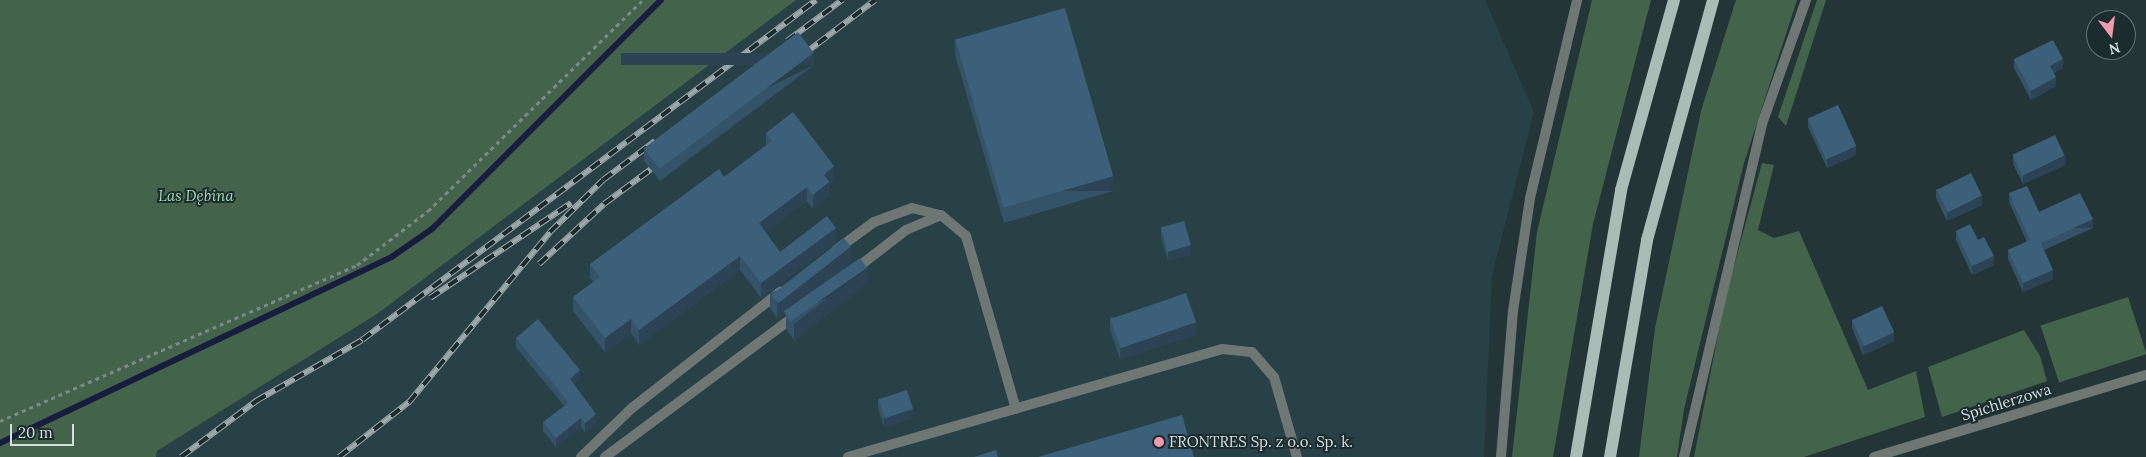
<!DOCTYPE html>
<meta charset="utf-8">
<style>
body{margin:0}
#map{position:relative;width:2146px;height:457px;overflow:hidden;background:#243538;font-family:Lora,serif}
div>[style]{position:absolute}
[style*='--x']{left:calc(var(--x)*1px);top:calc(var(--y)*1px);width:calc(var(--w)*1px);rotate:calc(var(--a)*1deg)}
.built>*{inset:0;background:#274146}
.green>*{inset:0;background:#44634b;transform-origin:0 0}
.stream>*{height:6px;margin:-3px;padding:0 3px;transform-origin:3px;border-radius:3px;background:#171d3c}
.path>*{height:3px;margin-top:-1.5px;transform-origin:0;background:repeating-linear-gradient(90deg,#7c898c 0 4px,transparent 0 8px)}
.service>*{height:10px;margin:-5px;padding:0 5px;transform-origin:5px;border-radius:5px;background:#6f7775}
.minor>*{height:10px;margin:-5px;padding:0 5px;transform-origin:5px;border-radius:5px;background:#6f7775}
.primary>*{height:12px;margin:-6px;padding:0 6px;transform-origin:6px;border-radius:6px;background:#abbbb8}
.rail>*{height:5.5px;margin-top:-2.75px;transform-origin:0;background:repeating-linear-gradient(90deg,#1b2b2e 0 11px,#9ca8aa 0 22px);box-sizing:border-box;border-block:1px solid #9ca8aa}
.wall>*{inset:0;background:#345369}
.shaded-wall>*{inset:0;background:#2b4355;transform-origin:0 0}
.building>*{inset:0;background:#3d607a;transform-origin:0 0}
.dots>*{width:14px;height:14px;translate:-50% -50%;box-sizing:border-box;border:2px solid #1b2b2e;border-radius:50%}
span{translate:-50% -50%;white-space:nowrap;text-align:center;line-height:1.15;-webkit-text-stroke:4px #1b2b2e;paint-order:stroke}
.park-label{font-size:15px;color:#a0dbab;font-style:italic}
.street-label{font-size:15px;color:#d4dee0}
.poi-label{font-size:15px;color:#d4dee0}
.left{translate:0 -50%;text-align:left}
.north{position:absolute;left:2086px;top:10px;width:50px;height:50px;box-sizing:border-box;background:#1b2b2e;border:1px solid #657375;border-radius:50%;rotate:165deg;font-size:14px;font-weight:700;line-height:20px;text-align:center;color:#d4dee0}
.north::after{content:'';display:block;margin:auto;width:18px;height:22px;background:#f29aae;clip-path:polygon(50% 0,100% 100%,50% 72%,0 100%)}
.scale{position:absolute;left:10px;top:424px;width:64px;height:22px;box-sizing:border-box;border:2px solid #d4dee0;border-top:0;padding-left:6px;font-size:15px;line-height:18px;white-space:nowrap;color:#d4dee0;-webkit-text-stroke:4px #1b2b2e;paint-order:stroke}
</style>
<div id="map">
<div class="built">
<div style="clip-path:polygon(796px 0,1485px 0,1534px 112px,1492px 275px,1484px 457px,156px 457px,157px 451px,377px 314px)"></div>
</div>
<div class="green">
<div style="clip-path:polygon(0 0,796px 0,377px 314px,157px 451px,156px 457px,0 457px)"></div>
<div style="clip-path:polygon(1592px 0,1651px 0,1593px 224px,1553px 457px,1512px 457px,1537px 232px)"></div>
<div style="clip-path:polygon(1736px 0,1797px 0,1744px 163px,1684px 409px,1677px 457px,1639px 457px,1655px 328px,1701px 111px)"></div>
<div style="clip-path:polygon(1817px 0,1826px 0,1786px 126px,1778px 117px)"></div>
<div style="clip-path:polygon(1762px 163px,1774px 165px,1758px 230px,1774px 238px,1799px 231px,1868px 390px,1916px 371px,1925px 417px,1804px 457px,1694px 457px,1725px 299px)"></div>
<div style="left:2128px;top:297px;width:60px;height:92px;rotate:72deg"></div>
<div style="clip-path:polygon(2024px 330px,2040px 356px,2047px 381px,1942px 417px,1928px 367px)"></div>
</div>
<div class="stream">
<div style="--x:0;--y:443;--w:435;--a:-25.4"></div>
<div style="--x:393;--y:256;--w:47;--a:-34.7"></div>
<div style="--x:432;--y:229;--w:324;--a:-45"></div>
</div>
<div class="path">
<div style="--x:0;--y:421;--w:390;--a:-23.6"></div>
<div style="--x:357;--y:265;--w:89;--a:-37.3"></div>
<div style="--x:428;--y:211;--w:301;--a:-44.5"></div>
</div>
<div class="service">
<div style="--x:836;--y:250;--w:47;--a:-36.4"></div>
<div style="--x:874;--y:222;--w:40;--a:-20.2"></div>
<div style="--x:912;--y:208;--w:30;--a:14"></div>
<div style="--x:853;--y:271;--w:67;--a:-37.7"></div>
<div style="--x:906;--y:230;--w:38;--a:-23"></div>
<div style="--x:941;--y:215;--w:33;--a:40"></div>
<div style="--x:966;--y:236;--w:180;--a:73.9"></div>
<div style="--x:581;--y:457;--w:71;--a:-43.9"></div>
<div style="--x:632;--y:408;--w:189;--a:-38.1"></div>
<div style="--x:605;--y:457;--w:238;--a:-36.6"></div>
<div style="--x:848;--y:457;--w:389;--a:-16.1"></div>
<div style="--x:1222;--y:349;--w:30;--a:6"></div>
<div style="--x:1252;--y:352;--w:33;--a:49"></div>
<div style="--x:1274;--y:377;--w:83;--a:74"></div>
</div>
<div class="minor">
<div style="--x:1501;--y:457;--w:146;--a:-85.3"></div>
<div style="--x:1513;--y:311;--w:114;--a:-81.4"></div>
<div style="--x:1530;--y:198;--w:204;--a:-76.6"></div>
<div style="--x:1684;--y:457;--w:345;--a:-76.8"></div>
<div style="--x:1763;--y:121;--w:128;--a:-70.4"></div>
<div style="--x:1874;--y:457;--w:284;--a:-16.8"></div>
</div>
<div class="primary">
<div style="--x:1576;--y:457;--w:271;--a:-80.4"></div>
<div style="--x:1621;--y:190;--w:197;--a:-74.4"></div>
<div style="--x:1610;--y:457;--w:220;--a:-80.3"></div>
<div style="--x:1647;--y:240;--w:249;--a:-74.6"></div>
</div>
<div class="rail">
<div style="--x:787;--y:41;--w:69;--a:-36.7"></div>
<div style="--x:800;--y:57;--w:94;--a:-37.2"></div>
<div style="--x:539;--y:264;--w:88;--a:-42.7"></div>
<div style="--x:604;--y:204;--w:72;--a:-36.6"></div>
<div style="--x:430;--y:298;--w:170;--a:-34"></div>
<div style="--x:181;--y:457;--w:94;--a:-36.7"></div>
<div style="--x:256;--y:401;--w:122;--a:-29.9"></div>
<div style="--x:362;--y:340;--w:567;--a:-36.83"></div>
<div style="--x:339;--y:457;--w:89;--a:-38.2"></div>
<div style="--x:409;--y:402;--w:221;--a:-50.3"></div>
<div style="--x:550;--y:232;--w:74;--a:-44.5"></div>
<div style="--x:603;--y:180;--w:65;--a:-36.9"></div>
</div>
<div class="wall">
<div style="clip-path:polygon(955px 39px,1113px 191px,1004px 223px,955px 55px)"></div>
<div style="clip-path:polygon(2014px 59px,2063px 68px,2054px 73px,2056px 86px,2031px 100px,2014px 68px)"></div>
<div style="clip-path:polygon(814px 65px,660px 181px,644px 161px,644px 148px)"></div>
<div style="clip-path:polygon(1808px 118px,1856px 155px,1827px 168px,1808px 127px)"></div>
<div style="clip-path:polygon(766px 133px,834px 181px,829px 185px,829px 196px,813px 209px,807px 201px,765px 232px,780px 252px,836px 242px,761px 298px,740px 270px,639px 345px,631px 333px,605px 352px,573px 311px,573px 297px,593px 282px,590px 278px,590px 264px,724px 177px,766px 145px)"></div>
<div style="clip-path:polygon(2013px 155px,2065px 165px,2023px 184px,2013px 164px)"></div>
<div style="clip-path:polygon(1936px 189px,1982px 205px,1947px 221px,1936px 198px)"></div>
<div style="clip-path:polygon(2009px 193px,2039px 212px,2093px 228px,2044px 250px,2053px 279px,2023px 292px,2008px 259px,2008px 250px,2027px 242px,2009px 202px)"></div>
<div style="clip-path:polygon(1161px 228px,1191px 254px,1168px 261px,1161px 237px)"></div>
<div style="clip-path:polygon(1956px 231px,1978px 240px,1994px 265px,1972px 275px,1956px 240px)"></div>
<div style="clip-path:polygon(851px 263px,777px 318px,770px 308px,770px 293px)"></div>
<div style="clip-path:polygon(867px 283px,794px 340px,786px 329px,786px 314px)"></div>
<div style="clip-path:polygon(1110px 317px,1196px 335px,1120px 359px,1110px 330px)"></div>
<div style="clip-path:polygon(1852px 319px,1894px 341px,1863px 355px,1852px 328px)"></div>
<div style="clip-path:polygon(516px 338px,580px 379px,574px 384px,596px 423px,585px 432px,581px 427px,556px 447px,543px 431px,543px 422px,564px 406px,516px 347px)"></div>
<div style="clip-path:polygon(878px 399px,913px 418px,884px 427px,878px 408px)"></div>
</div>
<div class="shaded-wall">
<div style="left:814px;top:53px;width:12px;height:193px;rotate:90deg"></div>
<div style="clip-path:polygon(2063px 59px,2063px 68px,2050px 75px,2050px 66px)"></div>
<div style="clip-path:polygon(2056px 77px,2056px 86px,2031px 100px,2031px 91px)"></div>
<div style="clip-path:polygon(1856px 146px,1856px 155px,1827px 168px,1827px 159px)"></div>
<div style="clip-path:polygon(2065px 156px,2065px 165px,2023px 184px,2023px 175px)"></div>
<div style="clip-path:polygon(834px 166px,834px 181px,829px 185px,829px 196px,813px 209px,813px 195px,824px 175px)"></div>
<div style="left:1113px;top:176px;width:15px;height:114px;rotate:90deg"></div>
<div style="clip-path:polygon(807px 187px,807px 201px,759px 237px,759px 223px)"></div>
<div style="clip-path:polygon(1982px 196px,1982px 205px,1947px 221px,1947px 212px)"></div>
<div style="left:2093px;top:219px;width:9px;height:57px;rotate:90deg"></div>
<div style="clip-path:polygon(836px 228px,836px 242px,761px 298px,761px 283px)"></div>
<div style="clip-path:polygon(1191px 245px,1191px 254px,1168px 261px,1168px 252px)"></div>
<div style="clip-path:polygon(851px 247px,851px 263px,777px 318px,777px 303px)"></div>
<div style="clip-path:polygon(740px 256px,740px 270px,639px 345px,639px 330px)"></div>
<div style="clip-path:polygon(1994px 256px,1994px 265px,1972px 275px,1972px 266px)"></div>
<div style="clip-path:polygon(867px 268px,867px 283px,794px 340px,794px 324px)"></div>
<div style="clip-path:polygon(2053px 270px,2053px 279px,2023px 292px,2023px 283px)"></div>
<div style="clip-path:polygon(631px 319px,631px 333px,605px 352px,605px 338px)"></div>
<div style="clip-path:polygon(1196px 322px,1196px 335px,1120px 359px,1120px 347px)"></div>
<div style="clip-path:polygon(1894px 332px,1894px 341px,1863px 355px,1863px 346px)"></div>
<div style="clip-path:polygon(580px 370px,580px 379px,570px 388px,570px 379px)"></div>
<div style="clip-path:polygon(913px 409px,913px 418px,884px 427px,884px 418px)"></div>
<div style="clip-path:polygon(596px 414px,596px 423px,585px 432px,585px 423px)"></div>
<div style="clip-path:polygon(581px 418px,581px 427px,556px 447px,556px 438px)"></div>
</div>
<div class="building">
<div style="left:1065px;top:8px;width:175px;height:114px;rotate:74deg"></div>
<div style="left:798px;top:32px;width:26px;height:193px;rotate:53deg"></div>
<div style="clip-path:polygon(2053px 40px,2063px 59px,2050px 66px,2056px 77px,2031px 91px,2014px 59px)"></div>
<div style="left:1838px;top:105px;width:45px;height:33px;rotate:66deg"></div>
<div style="clip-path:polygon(793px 112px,834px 166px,824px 175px,829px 182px,813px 195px,807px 187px,759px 223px,780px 252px,827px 216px,836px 228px,761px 283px,740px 256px,639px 330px,631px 319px,605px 338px,573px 297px,600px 277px,590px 264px,719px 169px,724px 177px,772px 141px,766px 133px)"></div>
<div style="left:2055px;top:135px;width:23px;height:47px;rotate:65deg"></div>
<div style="left:1971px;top:173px;width:25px;height:38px;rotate:64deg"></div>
<div style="clip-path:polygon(2027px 186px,2039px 212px,2080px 193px,2093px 219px,2041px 243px,2053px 270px,2023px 283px,2008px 250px,2030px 240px,2009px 193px)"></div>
<div style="left:1184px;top:221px;width:25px;height:24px;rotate:74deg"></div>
<div style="clip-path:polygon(1970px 224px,1978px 240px,1984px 237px,1994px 256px,1972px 266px,1956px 231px)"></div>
<div style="left:844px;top:238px;width:11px;height:92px;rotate:52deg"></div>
<div style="left:860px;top:258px;width:12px;height:93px;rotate:55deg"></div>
<div style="left:1186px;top:293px;width:31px;height:80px;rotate:71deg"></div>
<div style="left:1882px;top:306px;width:29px;height:33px;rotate:65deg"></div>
<div style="clip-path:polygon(538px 319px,580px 370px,570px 379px,596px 414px,585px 423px,581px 418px,556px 438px,543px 422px,569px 403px,516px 338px)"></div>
<div style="left:907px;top:390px;width:20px;height:30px;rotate:72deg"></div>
<div style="clip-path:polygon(1182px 415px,1194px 457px,1038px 457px)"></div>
<div style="clip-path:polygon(996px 450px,998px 457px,974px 457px)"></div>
</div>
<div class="dots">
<div style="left:1159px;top:442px;background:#f29aae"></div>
</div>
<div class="park-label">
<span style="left:196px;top:196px">Las Dębina</span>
</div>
<div class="street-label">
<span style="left:2006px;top:402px;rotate:-17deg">Spichlerzowa</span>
</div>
<div class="poi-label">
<span class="left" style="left:1169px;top:442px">FRONTRES Sp. z o.o. Sp. k.</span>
</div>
<div class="north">N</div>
<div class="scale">20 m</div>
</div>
